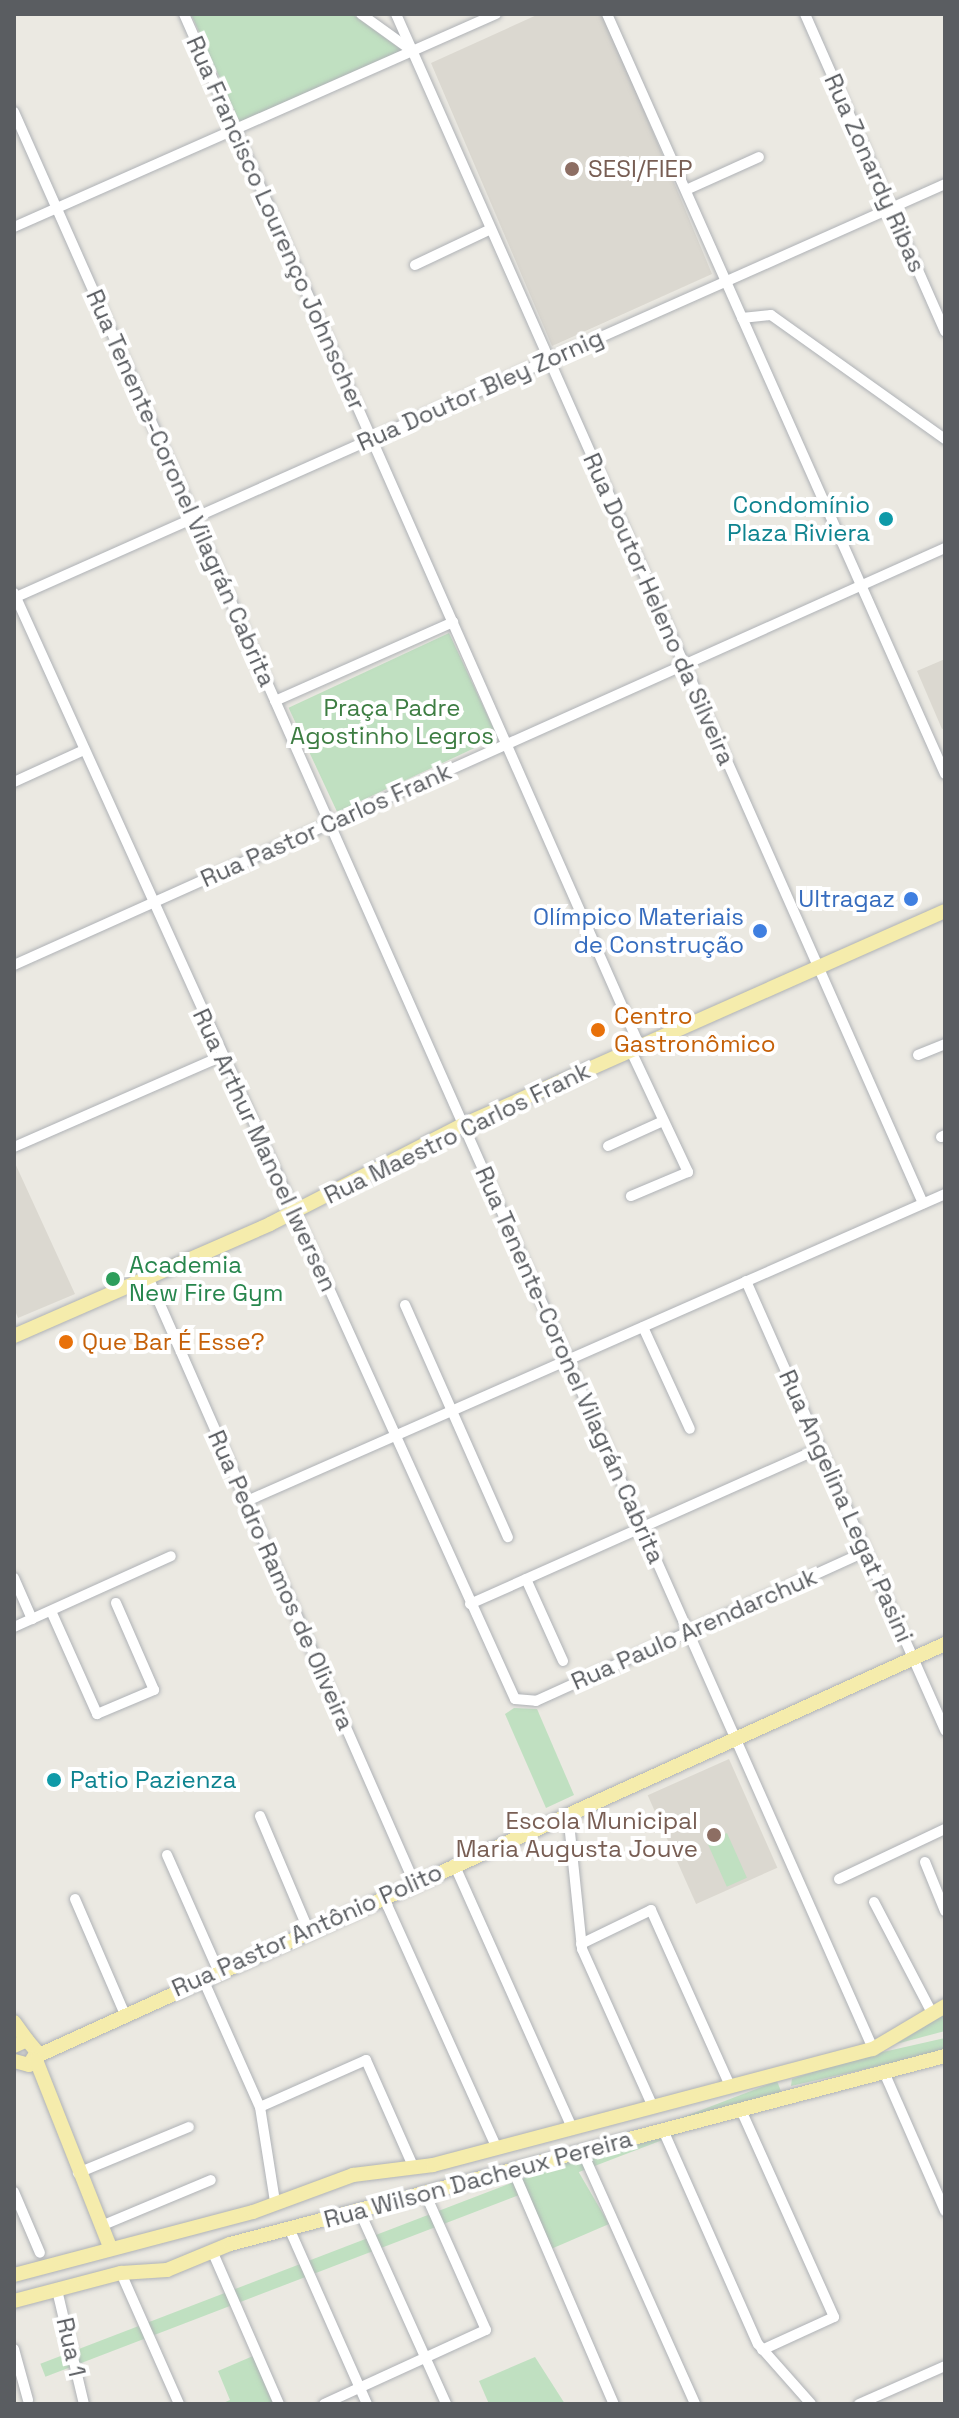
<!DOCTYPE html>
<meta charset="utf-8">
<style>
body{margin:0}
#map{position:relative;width:959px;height:2418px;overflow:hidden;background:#ebe9e2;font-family:"Space Grotesk",sans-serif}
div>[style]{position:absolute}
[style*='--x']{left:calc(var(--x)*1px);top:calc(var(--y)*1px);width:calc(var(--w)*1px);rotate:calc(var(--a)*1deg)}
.education>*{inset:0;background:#dbd8d0;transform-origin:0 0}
.green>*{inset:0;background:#c0e0c1;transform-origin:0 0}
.roads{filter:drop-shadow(0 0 2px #afb2b6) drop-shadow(0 0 2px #afb2b6)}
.minor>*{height:10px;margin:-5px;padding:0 5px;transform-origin:5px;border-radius:5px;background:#fff}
.major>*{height:14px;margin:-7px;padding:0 7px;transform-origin:7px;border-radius:7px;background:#f5ecac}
.dots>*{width:22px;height:22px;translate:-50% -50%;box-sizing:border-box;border:4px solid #fff;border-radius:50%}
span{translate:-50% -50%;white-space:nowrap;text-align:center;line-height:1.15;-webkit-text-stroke:8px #fff;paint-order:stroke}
.education-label{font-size:24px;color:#785e54}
.left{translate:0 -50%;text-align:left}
.right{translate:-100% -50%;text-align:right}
.street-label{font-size:24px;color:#5a5d61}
.culture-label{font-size:24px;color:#0d838f}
.park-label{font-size:24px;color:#3d7d42}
.shop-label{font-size:24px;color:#366cbe}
.food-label{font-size:24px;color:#c56008}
.leisure-label{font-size:24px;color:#27864d}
.frame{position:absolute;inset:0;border:16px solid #5a5d61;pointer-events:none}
</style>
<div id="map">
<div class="education">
<div style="clip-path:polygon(539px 14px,604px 14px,712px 274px,552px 346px,431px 63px)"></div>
<div style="clip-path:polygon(945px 659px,945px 728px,942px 729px,917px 671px)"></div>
<div style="clip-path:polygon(14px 1161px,75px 1294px,18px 1318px,14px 1308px)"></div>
<div style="left:729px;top:1759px;width:119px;height:89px;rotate:66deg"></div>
</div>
<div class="green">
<div style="clip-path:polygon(191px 14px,352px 14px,403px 51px,240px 123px)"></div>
<div style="left:449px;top:633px;width:115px;height:177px;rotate:65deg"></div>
<div style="clip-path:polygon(514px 1708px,537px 1709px,574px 1795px,546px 1808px,505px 1714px)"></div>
<div style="left:727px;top:1833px;width:49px;height:22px;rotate:66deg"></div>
<div style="clip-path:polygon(945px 2014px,945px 2031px,896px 2044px)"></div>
<div style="clip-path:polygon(945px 2038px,945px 2051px,791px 2086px,792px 2079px,852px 2059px)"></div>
<div style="left:777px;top:2081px;width:14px;height:789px;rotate:69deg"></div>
<div style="clip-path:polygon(574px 2164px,609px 2224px,551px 2249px,523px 2185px,526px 2178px)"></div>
<div style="clip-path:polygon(253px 2356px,273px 2404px,221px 2404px,230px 2400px,218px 2371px)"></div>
<div style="clip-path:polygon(535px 2357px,565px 2404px,489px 2404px,479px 2381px)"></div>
</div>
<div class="roads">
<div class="minor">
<div style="--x:184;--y:14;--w:1129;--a:66.18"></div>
<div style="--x:361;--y:14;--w:62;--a:35.8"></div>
<div style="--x:396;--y:14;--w:1301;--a:66.1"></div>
<div style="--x:607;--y:14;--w:832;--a:66.02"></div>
<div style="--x:805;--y:14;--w:347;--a:66.2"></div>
<div style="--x:14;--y:112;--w:2119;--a:66.08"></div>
<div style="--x:686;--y:190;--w:80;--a:-24.3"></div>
<div style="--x:14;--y:227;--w:527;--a:-23.84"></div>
<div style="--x:415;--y:265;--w:84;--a:-25.3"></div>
<div style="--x:742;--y:318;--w:29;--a:-6"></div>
<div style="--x:771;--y:315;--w:214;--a:35.5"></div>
<div style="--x:14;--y:593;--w:1214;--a:65.63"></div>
<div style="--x:515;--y:1699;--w:21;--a:5"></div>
<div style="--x:536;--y:1701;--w:362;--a:-24.4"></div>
<div style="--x:14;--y:598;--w:1019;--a:-23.97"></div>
<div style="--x:275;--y:701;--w:195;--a:-23.9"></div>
<div style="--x:14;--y:782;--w:77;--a:-24.6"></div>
<div style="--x:14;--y:965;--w:1020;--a:-24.13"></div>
<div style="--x:631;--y:1051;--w:134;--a:64.8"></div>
<div style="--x:688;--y:1172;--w:62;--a:157.2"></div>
<div style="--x:918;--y:1055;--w:29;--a:-22"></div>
<div style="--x:941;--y:1137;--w:4;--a:-27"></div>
<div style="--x:608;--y:1146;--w:60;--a:-24.4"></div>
<div style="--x:14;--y:1147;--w:225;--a:-23.6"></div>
<div style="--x:148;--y:1277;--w:661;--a:66.27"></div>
<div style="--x:746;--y:1281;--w:492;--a:66.1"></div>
<div style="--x:405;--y:1305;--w:254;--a:66.1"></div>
<div style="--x:643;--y:1327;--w:112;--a:65.3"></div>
<div style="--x:247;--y:1501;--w:763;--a:-23.74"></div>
<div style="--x:14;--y:1578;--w:45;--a:66.3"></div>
<div style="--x:526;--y:1579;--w:90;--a:65.7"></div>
<div style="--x:470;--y:1604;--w:383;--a:-24"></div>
<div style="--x:51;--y:1611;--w:113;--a:65.9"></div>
<div style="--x:97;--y:1714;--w:62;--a:-22.8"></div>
<div style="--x:154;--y:1690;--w:95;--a:-113.6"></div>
<div style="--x:14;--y:1627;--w:172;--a:-24.3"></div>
<div style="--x:568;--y:1813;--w:137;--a:84.1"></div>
<div style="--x:582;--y:1949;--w:173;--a:65.8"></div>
<div style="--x:260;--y:1816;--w:123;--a:67"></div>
<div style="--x:167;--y:1855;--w:126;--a:66.1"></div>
<div style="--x:925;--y:1862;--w:53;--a:67.8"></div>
<div style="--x:454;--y:1864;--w:289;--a:65.9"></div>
<div style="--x:839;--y:1879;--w:117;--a:-25.3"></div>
<div style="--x:383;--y:1896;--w:277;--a:65.7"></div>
<div style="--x:75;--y:1899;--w:123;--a:66.6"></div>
<div style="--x:874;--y:1902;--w:127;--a:62.4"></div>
<div style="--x:581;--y:1944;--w:78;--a:-25.9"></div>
<div style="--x:651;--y:1910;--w:193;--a:65.8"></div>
<div style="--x:202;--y:1977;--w:142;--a:66"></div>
<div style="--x:260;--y:2107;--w:96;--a:81"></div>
<div style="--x:884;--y:2072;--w:152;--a:66.3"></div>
<div style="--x:260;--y:2107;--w:116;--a:-23.9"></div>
<div style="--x:366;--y:2060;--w:116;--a:66.1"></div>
<div style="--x:741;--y:2110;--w:227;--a:65.8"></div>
<div style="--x:834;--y:2317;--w:79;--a:155.4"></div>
<div style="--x:663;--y:2130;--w:234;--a:66.1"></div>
<div style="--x:758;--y:2344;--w:80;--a:48.5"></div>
<div style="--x:582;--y:2151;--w:277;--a:65.9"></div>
<div style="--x:513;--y:2170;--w:255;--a:66.7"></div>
<div style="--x:78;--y:2173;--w:120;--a:-22.5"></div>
<div style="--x:14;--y:2192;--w:66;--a:66.9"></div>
<div style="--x:359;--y:2210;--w:213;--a:65.8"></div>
<div style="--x:101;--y:2226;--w:119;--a:-22.7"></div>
<div style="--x:289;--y:2228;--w:193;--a:66.1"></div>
<div style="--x:213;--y:2253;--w:165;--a:66.4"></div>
<div style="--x:121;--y:2273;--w:143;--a:66.1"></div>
<div style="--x:57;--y:2290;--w:117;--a:76.7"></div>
<div style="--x:14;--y:2349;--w:53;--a:74.6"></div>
<div style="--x:324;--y:2404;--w:178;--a:-24.6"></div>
<div style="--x:486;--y:2330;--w:150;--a:-114"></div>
<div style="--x:859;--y:2404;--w:94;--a:-23.8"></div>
</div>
<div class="major">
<div style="--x:14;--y:1336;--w:279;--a:-23.6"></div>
<div style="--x:270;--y:1224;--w:217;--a:-27.2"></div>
<div style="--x:463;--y:1125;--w:527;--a:-23.94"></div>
<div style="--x:14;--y:2022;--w:22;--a:54"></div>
<div style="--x:14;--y:2046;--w:14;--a:-25"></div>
<div style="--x:27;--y:2040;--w:16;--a:50"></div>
<div style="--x:37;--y:2052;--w:15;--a:122"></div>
<div style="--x:29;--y:2065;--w:16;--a:-165"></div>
<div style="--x:37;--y:2056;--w:997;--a:-24.41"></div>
<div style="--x:36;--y:2060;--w:203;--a:68.4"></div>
<div style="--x:14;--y:2275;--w:247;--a:-14.8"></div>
<div style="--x:253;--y:2212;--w:107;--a:-20.3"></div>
<div style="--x:353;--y:2175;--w:81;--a:-7.1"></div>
<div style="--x:433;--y:2165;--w:455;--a:-14.8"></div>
<div style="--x:873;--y:2049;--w:84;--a:-30.8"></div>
<div style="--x:14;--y:2301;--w:111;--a:-14.7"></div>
<div style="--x:121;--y:2273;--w:46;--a:-3.7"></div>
<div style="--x:167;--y:2270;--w:68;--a:-22.4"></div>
<div style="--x:230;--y:2244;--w:739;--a:-14.73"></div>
</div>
</div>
<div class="dots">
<div style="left:572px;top:169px;background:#8d6e63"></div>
<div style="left:886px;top:519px;background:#0f9aa8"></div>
<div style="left:911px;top:899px;background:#3f7fe0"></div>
<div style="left:760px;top:931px;background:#3f7fe0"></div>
<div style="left:598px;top:1030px;background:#e8710a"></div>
<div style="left:113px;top:1279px;background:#2e9e5b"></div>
<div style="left:66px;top:1342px;background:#e8710a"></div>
<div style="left:54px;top:1780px;background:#0f9aa8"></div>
<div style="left:714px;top:1835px;background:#8d6e63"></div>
</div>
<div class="education-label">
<span class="left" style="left:588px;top:169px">SESI/FIEP</span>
<span class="right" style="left:698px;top:1835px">Escola Municipal<br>Maria Augusta Jouve</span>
</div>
<div class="street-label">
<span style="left:875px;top:173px;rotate:66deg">Rua Zonardy Ribas</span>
<span style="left:276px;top:223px;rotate:66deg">Rua Francisco Lourenço Johnscher</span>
<span style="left:480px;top:390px;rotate:-24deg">Rua Doutor Bley Zornig</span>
<span style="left:181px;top:488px;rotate:66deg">Rua Tenente-Coronel Vilagrán Cabrita</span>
<span style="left:659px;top:609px;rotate:66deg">Rua Doutor Heleno da Silveira</span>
<span style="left:326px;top:825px;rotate:-24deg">Rua Pastor Carlos Frank</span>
<span style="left:457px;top:1133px;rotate:-26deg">Rua Maestro Carlos Frank</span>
<span style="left:265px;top:1150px;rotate:65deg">Rua Arthur Manoel Iwersen</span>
<span style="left:570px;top:1365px;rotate:66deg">Rua Tenente-Coronel Vilagrán Cabrita</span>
<span style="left:846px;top:1506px;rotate:66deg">Rua Angelina Legat Pasini</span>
<span style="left:281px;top:1580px;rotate:66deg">Rua Pedro Ramos de Oliveira</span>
<span style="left:694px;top:1629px;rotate:-24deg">Rua Paulo Arendarchuk</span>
<span style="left:307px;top:1930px;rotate:-24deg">Rua Pastor Antônio Polito</span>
<span style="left:478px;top:2179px;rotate:-15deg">Rua Wilson Dacheux Pereira</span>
<span style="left:71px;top:2347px;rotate:77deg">Rua 1</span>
</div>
<div class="culture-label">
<span class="right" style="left:870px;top:519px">Condomínio<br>Plaza Riviera</span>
<span class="left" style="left:70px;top:1780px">Patio Pazienza</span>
</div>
<div class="park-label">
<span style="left:392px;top:722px">Praça Padre<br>Agostinho Legros</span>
</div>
<div class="shop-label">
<span class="right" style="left:895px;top:899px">Ultragaz</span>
<span class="right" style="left:744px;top:931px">Olímpico Materiais<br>de Construção</span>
</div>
<div class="food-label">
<span class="left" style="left:614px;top:1030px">Centro<br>Gastronômico</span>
<span class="left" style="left:82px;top:1342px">Que Bar É Esse?</span>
</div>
<div class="leisure-label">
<span class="left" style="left:129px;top:1279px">Academia<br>New Fire Gym</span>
</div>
<div class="frame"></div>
</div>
